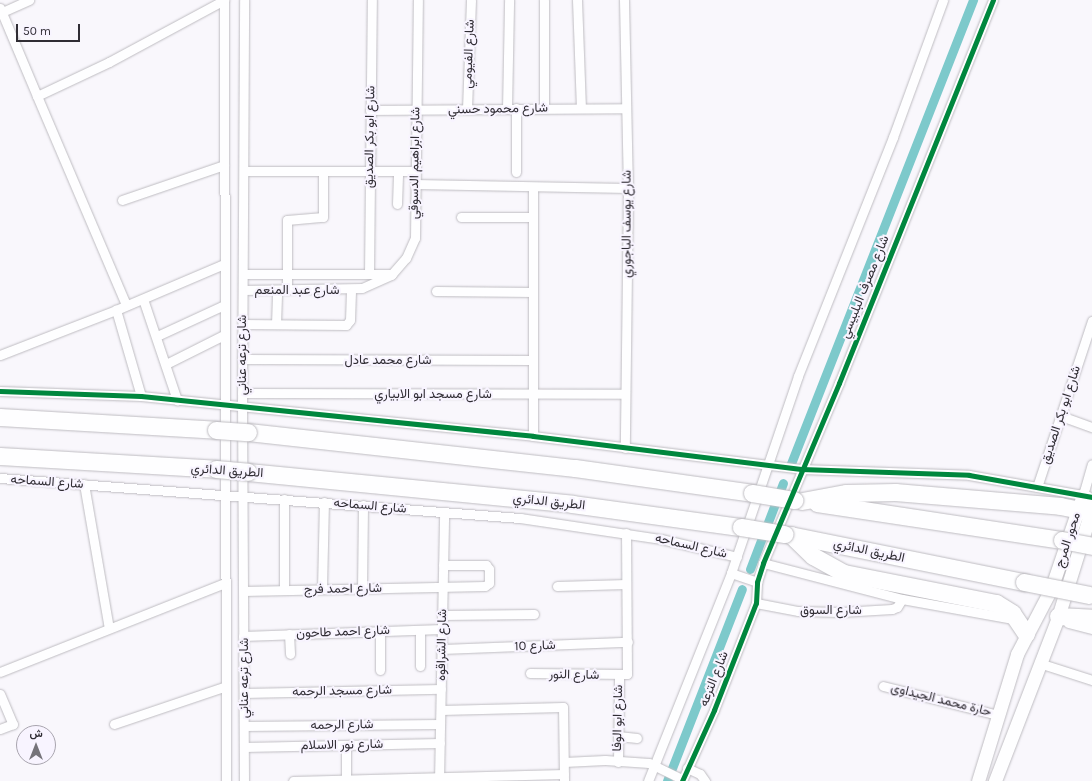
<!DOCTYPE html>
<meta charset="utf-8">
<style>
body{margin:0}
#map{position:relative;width:1092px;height:781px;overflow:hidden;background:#f9f7fc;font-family:Karla,Vazirmatn,sans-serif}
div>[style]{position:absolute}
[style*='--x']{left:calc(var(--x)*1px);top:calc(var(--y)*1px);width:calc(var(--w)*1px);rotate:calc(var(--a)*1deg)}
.canal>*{height:9px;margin:-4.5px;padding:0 4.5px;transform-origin:4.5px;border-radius:4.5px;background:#7dc9cb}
.roads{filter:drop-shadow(0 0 1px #bebcc1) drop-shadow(0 0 1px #bebcc1)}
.minor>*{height:9px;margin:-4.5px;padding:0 4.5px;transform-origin:4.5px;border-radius:4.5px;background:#fefeff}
.secondary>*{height:13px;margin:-6.5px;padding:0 6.5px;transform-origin:6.5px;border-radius:6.5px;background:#fefeff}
.motorway>*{height:17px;margin:-8.5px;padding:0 8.5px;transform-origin:8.5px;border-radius:8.5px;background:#fefeff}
.bridges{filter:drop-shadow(0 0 1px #bebcc1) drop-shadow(0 0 1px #bebcc1)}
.motorway-bridge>*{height:17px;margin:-8.5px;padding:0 8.5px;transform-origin:8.5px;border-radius:8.5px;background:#fefeff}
.cycleway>*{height:5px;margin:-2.5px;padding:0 2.5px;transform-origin:2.5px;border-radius:2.5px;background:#00873e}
span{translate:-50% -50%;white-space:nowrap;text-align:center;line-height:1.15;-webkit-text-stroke:4px #f8f4ff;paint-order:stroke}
.street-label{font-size:13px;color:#302d34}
.north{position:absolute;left:16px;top:725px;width:40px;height:40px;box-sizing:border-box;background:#f8f4ff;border:1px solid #a8a4ae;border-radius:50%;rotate:0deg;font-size:11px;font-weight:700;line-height:16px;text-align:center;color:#302d34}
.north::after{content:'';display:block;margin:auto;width:14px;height:18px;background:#76747a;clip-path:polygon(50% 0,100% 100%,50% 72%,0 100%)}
.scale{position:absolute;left:16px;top:24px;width:64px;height:18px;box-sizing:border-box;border:2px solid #302d34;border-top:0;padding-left:5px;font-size:12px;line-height:14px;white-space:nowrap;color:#302d34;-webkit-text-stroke:3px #f8f4ff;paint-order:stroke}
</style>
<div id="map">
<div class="canal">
<div style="--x:790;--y:466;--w:501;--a:-68.56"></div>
<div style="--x:750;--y:569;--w:92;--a:-69"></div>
<div style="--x:667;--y:781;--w:206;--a:-68.7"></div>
</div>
<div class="roads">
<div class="minor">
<div style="--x:224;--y:0;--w:781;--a:89.85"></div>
<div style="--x:544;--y:0;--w:108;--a:90"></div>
<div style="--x:577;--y:0;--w:108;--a:87.9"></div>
<div style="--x:624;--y:0;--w:188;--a:88.8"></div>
<div style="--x:628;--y:188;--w:260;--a:90.7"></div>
<div style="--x:0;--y:8;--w:95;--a:67.2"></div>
<div style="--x:37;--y:96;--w:80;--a:-25.3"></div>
<div style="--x:109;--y:62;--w:131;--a:-28.3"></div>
<div style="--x:0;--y:13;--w:32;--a:-24"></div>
<div style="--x:37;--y:96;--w:227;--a:66.9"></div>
<div style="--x:516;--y:108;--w:64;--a:90"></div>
<div style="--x:467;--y:109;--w:109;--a:-87.9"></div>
<div style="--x:507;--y:109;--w:109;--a:-88.9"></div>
<div style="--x:370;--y:110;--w:256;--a:-0.4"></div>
<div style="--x:244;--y:171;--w:171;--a:0"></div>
<div style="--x:415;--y:184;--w:213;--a:1.1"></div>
<div style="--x:122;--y:200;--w:108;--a:-18.9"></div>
<div style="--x:397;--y:204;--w:33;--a:-88"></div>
<div style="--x:461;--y:217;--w:72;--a:0"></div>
<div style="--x:243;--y:274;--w:149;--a:0"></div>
<div style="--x:369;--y:274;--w:274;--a:-89.4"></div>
<div style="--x:243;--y:290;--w:119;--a:-1"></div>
<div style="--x:362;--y:288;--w:32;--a:-24"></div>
<div style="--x:391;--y:275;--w:23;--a:-49"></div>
<div style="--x:406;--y:258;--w:22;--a:-66"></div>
<div style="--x:415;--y:238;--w:238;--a:-89.3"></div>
<div style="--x:287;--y:290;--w:70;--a:-90"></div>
<div style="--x:287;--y:220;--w:36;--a:-5"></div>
<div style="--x:323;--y:217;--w:46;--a:-90"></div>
<div style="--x:436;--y:291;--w:97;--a:0.6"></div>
<div style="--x:143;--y:299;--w:107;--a:71.4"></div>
<div style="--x:243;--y:324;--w:103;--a:0.6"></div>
<div style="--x:346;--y:325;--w:6;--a:-51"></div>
<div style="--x:350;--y:320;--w:30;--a:-88"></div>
<div style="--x:276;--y:324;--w:34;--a:-88"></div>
<div style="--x:157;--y:336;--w:74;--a:-24.8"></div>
<div style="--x:0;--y:355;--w:124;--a:-21.2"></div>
<div style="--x:242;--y:359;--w:291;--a:0.2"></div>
<div style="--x:166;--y:364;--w:65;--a:-26.6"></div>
<div style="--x:0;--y:391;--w:141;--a:2"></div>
<div style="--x:141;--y:396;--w:394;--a:5.8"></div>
<div style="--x:533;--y:436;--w:270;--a:7"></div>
<div style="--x:801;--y:469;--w:168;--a:2"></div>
<div style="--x:969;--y:475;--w:121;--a:10"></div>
<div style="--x:242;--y:393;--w:383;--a:0.1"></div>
<div style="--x:141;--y:396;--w:90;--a:-106.2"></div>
<div style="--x:116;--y:310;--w:117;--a:-23.1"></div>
<div style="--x:1061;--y:416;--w:33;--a:20"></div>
<div style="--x:533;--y:436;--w:248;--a:-90"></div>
<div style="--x:0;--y:478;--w:522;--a:4.4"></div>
<div style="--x:520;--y:518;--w:143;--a:8.5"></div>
<div style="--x:661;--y:539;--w:78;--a:13.3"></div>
<div style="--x:84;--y:484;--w:146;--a:80.2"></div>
<div style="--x:1037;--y:487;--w:175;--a:-71.7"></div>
<div style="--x:1083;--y:495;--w:32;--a:-74"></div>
<div style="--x:284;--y:499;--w:91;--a:90"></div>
<div style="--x:763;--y:563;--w:144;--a:14.5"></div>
<div style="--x:902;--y:599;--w:113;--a:10.2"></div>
<div style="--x:731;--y:573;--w:28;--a:19"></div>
<div style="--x:557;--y:586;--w:69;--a:-1.7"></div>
<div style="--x:322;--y:589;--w:87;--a:-88.7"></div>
<div style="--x:362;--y:589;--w:84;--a:-89.3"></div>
<div style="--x:243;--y:591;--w:242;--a:-1.2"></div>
<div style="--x:485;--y:586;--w:5;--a:-37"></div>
<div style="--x:489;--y:583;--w:14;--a:-90"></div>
<div style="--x:489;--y:569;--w:5;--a:-127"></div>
<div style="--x:486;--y:565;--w:43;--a:180"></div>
<div style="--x:756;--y:603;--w:43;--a:10.8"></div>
<div style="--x:798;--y:611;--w:43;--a:1.3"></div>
<div style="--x:841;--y:612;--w:51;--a:-3.4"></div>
<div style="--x:892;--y:609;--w:5;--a:-22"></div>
<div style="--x:897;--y:607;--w:9;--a:-58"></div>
<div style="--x:442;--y:615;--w:92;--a:-0.6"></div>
<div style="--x:1068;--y:623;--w:25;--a:14"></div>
<div style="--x:420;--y:630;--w:36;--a:90"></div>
<div style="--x:289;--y:634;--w:20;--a:87"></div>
<div style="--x:243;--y:636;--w:199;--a:-2"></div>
<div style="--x:442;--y:649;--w:186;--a:-2.2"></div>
<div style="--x:1039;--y:663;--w:56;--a:17.8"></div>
<div style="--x:380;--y:670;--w:39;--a:-90"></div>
<div style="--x:0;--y:672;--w:242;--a:-21.6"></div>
<div style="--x:530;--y:673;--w:97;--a:0.6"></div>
<div style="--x:627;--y:674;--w:141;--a:-90.4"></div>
<div style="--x:883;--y:686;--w:119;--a:14.2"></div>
<div style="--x:244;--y:693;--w:197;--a:-1.2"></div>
<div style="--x:0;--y:694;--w:33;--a:67"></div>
<div style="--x:13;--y:724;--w:14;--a:159"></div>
<div style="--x:441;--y:710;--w:122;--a:-1.4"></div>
<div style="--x:563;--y:707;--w:74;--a:89.2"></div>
<div style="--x:114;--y:724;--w:118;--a:-18.7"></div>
<div style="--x:244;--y:726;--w:196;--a:-0.6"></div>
<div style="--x:618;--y:736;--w:19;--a:6"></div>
<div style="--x:346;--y:745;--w:35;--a:90"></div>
<div style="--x:244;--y:747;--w:196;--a:-1.2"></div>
<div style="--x:564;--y:762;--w:41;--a:-2.8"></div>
<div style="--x:605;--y:760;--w:44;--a:3.9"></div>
<div style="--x:649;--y:763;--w:37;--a:26"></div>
<div style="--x:618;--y:762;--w:87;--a:-89.3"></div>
<div style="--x:687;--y:768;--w:14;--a:25"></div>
<div style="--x:700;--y:774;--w:9;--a:54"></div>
<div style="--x:244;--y:781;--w:374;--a:-90.3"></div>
<div style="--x:242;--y:407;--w:407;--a:-89.7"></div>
<div style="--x:293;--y:781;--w:271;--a:-1.5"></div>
<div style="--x:439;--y:781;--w:269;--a:-88.9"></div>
<div style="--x:648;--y:781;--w:224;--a:-68.2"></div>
<div style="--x:731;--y:573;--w:208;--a:-71.2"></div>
<div style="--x:798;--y:376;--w:257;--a:-68.3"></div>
<div style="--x:893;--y:137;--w:146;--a:-69.9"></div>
<div style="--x:682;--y:781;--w:78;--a:-65.7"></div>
<div style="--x:714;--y:710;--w:115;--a:-68.6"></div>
<div style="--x:756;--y:603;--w:21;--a:-87"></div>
<div style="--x:757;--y:582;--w:20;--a:-72"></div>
<div style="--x:763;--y:563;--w:195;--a:-67.1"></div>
<div style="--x:839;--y:383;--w:413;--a:-68.1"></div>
</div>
<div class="secondary">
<div style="--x:978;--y:781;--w:133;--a:-72.9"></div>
<div style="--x:1017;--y:654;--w:73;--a:-62.4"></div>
<div style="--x:1051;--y:589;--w:99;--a:-71.2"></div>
<div style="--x:1083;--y:495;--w:11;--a:52"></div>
<div style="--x:1090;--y:504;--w:7;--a:82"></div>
<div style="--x:1091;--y:511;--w:114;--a:107.3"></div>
<div style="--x:1057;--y:620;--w:173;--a:111.1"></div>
</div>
<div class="motorway">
<div style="--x:0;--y:417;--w:216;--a:3.4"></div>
<div style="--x:248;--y:432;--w:329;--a:6.3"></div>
<div style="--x:575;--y:468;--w:179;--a:8"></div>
<div style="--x:0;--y:456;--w:216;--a:3.4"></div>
<div style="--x:248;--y:472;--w:326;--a:5.6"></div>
<div style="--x:572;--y:504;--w:171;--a:7.8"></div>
<div style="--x:802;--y:501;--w:45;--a:-10.3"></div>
<div style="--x:846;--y:493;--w:49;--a:-1.2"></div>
<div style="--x:895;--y:492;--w:166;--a:4.8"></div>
<div style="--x:1060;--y:506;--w:33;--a:11"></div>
<div style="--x:817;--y:503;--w:248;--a:8.6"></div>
<div style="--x:790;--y:535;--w:239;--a:11.4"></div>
<div style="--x:791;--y:535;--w:30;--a:44"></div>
<div style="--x:813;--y:556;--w:35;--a:29"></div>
<div style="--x:844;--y:573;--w:155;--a:11.2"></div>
<div style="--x:996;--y:603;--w:19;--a:32"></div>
<div style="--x:1012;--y:613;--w:25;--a:56"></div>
<div style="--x:1058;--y:616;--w:34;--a:3"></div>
</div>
</div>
<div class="bridges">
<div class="motorway-bridge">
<div style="--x:216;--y:430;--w:32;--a:4"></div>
<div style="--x:216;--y:469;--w:32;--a:5"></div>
<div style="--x:752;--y:493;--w:43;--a:9.5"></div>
<div style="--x:741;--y:527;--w:44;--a:9.2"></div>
<div style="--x:1062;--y:540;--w:31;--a:11"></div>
<div style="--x:1024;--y:582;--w:66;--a:11.3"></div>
</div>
</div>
<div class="cycleway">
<div style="--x:0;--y:391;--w:141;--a:2"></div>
<div style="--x:141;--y:396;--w:394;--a:5.8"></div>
<div style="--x:533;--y:436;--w:270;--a:7"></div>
<div style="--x:801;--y:469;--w:168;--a:2"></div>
<div style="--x:969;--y:475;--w:125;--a:10.1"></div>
<div style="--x:682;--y:781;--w:78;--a:-65.7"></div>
<div style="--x:714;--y:710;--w:115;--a:-68.6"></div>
<div style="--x:756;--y:603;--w:21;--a:-87"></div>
<div style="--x:757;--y:582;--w:20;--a:-72"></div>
<div style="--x:763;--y:563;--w:195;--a:-67.1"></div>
<div style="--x:839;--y:383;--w:413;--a:-68.1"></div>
</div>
<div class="street-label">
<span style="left:469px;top:54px;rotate:-88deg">شارع الفيومي</span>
<span style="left:498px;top:109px;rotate:-1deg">شارع محمود حسني</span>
<span style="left:370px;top:137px;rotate:-89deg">شارع ابو بكر الصديق</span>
<span style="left:415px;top:163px;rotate:-89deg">شارع ابراهيم الدسوقي</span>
<span style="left:627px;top:224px;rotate:-90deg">شارع يوسف الباجوري</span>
<span style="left:865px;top:287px;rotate:-68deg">شارع مصرف البلبيسي</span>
<span style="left:297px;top:290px">شارع عبد المنعم</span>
<span style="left:242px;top:355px;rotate:-90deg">شارع ترعه عناني</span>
<span style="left:388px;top:360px">شارع محمد عادل</span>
<span style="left:433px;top:394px">شارع مسجد ابو الابياري</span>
<span style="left:1061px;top:415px;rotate:-72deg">شارع ابو بكر الصديق</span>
<span style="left:227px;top:471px;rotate:4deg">الطريق الدائري</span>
<span style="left:47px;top:482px;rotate:4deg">شارع السماحه</span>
<span style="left:549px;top:502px;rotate:6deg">الطريق الدائري</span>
<span style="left:370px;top:506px;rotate:5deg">شارع السماحه</span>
<span style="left:1068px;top:540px;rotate:-72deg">محور المرج</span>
<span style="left:691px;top:546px;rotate:13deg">شارع السماحه</span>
<span style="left:869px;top:551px;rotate:12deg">الطريق الدائري</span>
<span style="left:343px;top:589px;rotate:-1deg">شارع احمد فرج</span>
<span style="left:831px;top:610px">شارع السوق</span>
<span style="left:343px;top:632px;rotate:-2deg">شارع احمد طاحون</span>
<span style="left:442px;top:645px;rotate:-89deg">شارع الشراقوه</span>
<span style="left:535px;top:646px;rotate:-2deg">شارع 10</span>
<span style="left:574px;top:675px;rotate:1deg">شارع النور</span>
<span style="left:244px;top:678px;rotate:-90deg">شارع ترعه عناني</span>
<span style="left:714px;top:679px;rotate:-68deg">شارع الترعه</span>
<span style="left:342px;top:691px;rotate:-1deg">شارع مسجد الرحمه</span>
<span style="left:941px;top:700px;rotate:14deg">حارة محمد الجيداوى</span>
<span style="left:618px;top:718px;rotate:-89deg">شارع ابو الوفا</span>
<span style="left:342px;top:725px;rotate:-1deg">شارع الرحمه</span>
<span style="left:342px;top:745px;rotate:-1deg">شارع نور الاسلام</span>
</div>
<div class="north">ش</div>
<div class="scale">50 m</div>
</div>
